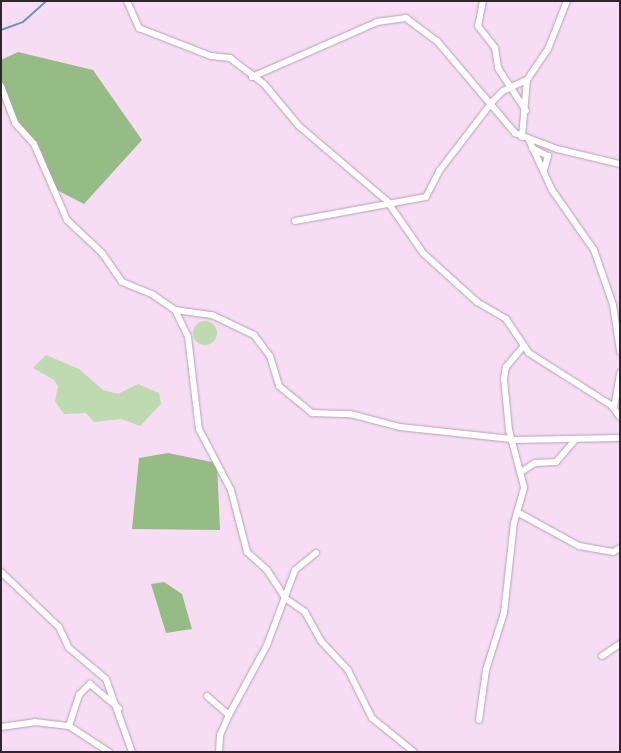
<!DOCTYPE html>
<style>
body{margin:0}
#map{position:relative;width:621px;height:753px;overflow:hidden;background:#f6ddf3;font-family:"PT Sans Narrow",sans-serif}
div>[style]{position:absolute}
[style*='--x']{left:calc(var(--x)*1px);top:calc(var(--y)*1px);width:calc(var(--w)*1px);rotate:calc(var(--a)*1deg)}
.green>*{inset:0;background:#bddab1}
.round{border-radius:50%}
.forest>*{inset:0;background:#96bc86}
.stream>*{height:2px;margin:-1px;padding:0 1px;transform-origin:1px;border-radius:1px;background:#6397c2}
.roads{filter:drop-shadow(0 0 1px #b69fb4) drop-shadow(0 0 1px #b69fb4)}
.street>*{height:6px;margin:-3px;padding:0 3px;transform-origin:3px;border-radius:3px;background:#fff}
span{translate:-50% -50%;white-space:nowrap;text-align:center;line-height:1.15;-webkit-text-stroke:5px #fdedfb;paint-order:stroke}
.frame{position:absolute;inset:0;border:2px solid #2f262e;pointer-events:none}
</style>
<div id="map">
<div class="green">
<div class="round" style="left:193px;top:321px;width:24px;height:24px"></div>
<div style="clip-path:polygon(46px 355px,79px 369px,103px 390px,118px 394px,138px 384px,159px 393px,161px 404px,140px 426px,121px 419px,94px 422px,86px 413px,64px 414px,55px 401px,58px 386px,54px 380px,33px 368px)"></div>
</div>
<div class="forest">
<div style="clip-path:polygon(18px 52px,93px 70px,142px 140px,84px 204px,51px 187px,37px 147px,13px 115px,1px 84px,1px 60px)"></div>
<div style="clip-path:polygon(168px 453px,217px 463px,220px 530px,132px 529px,139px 458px)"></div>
<div style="clip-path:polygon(164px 582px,182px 594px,192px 629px,166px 633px,151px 584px)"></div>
</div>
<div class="stream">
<div style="--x:1;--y:30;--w:23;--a:-20"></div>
<div style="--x:23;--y:22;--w:31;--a:-42"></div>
</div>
<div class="roads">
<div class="street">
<div style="--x:127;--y:1;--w:30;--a:66"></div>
<div style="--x:139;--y:28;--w:77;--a:21.3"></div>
<div style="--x:211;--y:56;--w:19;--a:6"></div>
<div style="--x:230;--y:58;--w:43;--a:37.4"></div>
<div style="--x:264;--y:84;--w:55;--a:50.2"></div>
<div style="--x:299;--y:126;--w:116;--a:40.4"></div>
<div style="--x:387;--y:201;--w:63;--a:55.3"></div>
<div style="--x:423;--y:253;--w:73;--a:42.2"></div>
<div style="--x:477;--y:302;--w:34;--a:30"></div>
<div style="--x:506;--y:319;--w:41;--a:55.9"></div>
<div style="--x:529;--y:353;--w:97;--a:32.4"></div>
<div style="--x:611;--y:405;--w:15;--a:53"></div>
<div style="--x:483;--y:1;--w:25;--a:101"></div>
<div style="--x:478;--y:26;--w:28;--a:52"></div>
<div style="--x:495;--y:48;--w:20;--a:81"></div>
<div style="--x:498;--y:68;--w:51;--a:56.9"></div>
<div style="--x:252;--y:77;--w:137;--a:-23.7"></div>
<div style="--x:377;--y:22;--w:29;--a:-8"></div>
<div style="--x:406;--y:18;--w:39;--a:37"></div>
<div style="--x:437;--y:41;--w:121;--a:49.7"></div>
<div style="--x:515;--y:133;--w:45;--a:20.9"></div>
<div style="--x:557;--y:149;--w:65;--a:13.4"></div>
<div style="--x:1;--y:86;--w:40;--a:69"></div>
<div style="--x:15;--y:123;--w:28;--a:48"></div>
<div style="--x:34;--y:144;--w:83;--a:66.5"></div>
<div style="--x:67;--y:220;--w:48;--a:43.3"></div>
<div style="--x:102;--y:253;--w:35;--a:55"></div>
<div style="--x:122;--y:282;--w:32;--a:22"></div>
<div style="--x:152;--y:294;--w:28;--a:35"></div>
<div style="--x:175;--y:310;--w:37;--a:8"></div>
<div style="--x:212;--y:315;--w:47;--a:25.5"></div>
<div style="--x:254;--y:335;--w:26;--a:53"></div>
<div style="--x:270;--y:356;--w:31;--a:73"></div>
<div style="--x:279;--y:386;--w:43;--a:39.3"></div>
<div style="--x:312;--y:413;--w:38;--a:2"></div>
<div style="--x:350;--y:414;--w:52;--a:14.6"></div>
<div style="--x:400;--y:427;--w:112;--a:6.2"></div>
<div style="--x:522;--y:137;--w:57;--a:-85"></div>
<div style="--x:527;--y:80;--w:37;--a:-56"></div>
<div style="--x:548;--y:49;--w:52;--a:-68.4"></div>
<div style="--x:529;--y:140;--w:55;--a:65.3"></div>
<div style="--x:552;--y:190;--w:73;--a:55"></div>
<div style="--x:594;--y:250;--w:58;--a:70.9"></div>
<div style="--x:613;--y:305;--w:47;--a:81.3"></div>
<div style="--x:532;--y:148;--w:18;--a:27"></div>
<div style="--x:548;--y:156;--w:15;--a:106"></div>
<div style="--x:295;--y:221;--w:133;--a:-10.4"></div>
<div style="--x:426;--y:197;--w:30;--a:-63"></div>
<div style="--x:440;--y:170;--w:87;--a:-52.5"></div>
<div style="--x:493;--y:101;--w:14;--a:-45"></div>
<div style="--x:503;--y:91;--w:26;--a:-25"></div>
<div style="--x:175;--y:310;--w:30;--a:64"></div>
<div style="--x:188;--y:337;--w:93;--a:83.2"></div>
<div style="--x:199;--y:429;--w:69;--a:62.3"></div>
<div style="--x:231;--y:490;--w:64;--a:75.5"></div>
<div style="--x:247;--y:552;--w:27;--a:42"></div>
<div style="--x:267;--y:570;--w:33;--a:57"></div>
<div style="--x:285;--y:598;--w:24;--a:35"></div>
<div style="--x:305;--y:612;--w:33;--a:61"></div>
<div style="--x:321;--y:641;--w:40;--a:47"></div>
<div style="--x:348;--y:670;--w:54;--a:63.4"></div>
<div style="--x:372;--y:718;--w:54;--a:39"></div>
<div style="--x:614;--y:408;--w:36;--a:-80"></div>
<div style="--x:512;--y:440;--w:108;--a:-1.1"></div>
<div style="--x:521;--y:472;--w:17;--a:-33"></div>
<div style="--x:535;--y:463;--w:21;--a:-3"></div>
<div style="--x:556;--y:462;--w:28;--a:-49"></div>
<div style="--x:517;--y:512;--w:71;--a:28.7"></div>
<div style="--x:579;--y:546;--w:35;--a:10"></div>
<div style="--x:613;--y:552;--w:8;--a:-30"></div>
<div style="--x:1;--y:572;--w:80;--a:43.5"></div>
<div style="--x:59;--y:627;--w:23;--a:65"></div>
<div style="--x:69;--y:648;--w:48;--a:40"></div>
<div style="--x:106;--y:679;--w:77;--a:70.4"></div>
<div style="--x:602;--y:656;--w:22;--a:-34"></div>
<div style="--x:207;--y:696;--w:29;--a:41"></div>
<div style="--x:229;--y:715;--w:22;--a:114"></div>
<div style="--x:220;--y:735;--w:17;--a:93"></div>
<div style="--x:229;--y:715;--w:80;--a:-61.5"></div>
<div style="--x:267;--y:645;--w:80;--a:-69.5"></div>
<div style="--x:295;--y:570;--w:27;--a:-39"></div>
<div style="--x:479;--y:720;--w:50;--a:-82"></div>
<div style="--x:486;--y:670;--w:60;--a:-72.5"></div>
<div style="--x:504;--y:613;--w:91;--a:-83.7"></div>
<div style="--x:514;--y:523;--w:37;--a:-74"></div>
<div style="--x:524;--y:487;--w:59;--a:-104.7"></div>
<div style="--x:509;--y:430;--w:51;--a:-95.6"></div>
<div style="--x:504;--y:379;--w:12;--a:-81"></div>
<div style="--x:506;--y:367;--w:26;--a:-50"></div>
<div style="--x:69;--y:726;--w:33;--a:-72"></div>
<div style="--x:79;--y:695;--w:16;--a:-45"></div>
<div style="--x:90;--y:684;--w:38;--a:40"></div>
<div style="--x:1;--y:727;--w:34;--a:-8"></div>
<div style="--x:35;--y:722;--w:34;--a:7"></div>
<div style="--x:69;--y:726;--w:48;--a:33"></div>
</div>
</div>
<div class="frame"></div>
</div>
